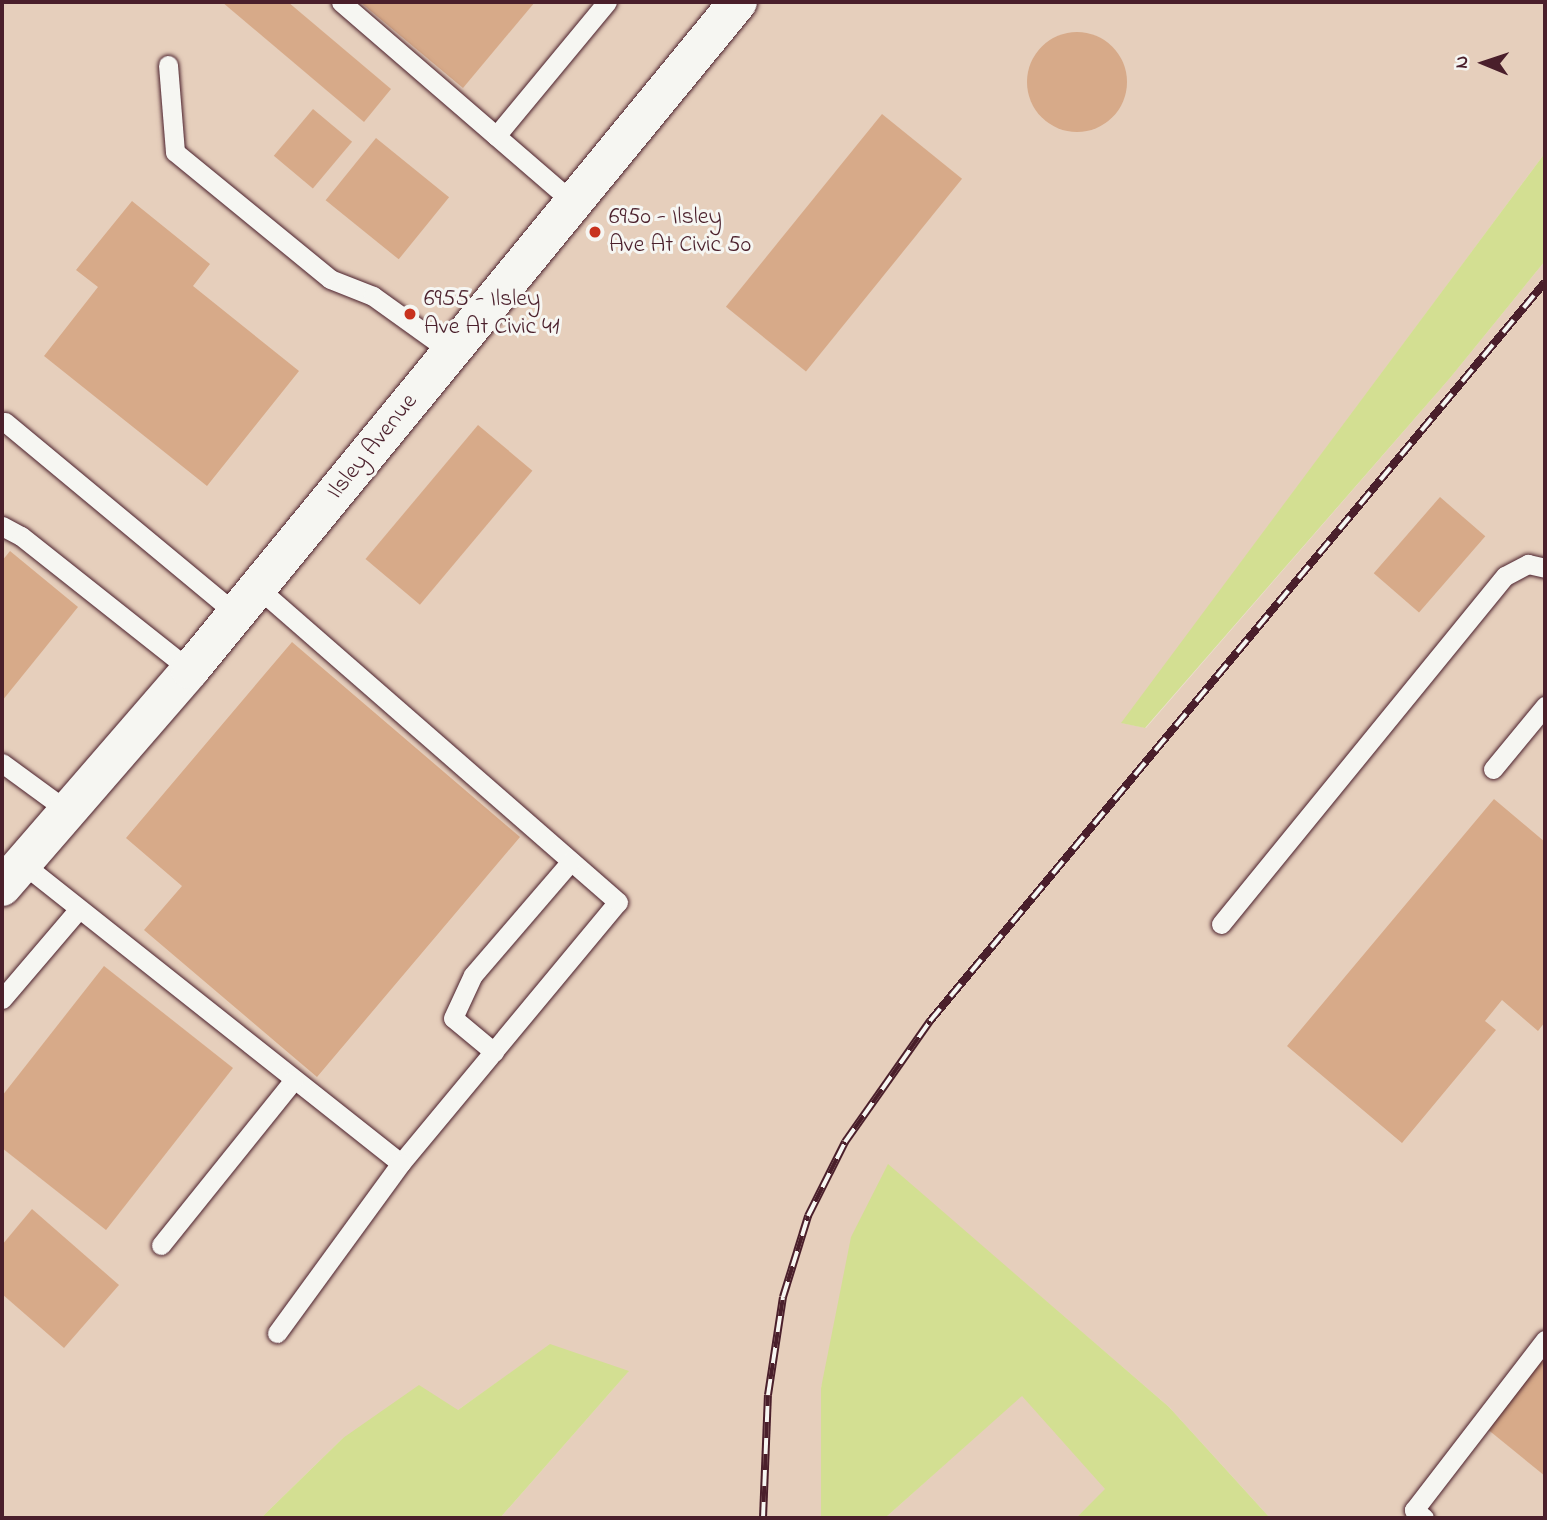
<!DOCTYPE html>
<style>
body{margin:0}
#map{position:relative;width:1547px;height:1520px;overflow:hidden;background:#eddfd2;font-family:"Indie Flower",sans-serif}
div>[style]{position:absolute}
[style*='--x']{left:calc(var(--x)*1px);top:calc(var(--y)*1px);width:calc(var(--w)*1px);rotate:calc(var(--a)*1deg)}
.built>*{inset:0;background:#e6cfbc}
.green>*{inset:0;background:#d3df92}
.building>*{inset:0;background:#d7aa89;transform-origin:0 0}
.round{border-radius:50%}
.roads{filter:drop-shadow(0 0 2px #4a1f2b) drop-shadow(0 0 2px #4a1f2b)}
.service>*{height:19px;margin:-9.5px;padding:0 9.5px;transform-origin:9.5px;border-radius:9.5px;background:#f6f6f2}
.tertiary>*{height:38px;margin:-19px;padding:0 19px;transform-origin:19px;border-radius:19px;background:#f6f6f2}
.rail>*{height:8px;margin-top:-4px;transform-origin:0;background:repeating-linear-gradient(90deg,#f6f6f2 0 16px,#4a1f2b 0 32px);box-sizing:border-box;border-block:2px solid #4a1f2b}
.dots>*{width:19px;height:19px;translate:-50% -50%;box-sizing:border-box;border:4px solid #f6f6f2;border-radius:50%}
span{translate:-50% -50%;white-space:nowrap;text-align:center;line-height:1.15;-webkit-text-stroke:6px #f6f6f2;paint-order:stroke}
.poi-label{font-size:24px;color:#4a1f2b}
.left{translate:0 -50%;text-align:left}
.street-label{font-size:24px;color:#4a1f2b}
.frame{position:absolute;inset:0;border:4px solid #4a1f2b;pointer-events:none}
.north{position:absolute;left:1449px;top:28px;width:70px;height:70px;-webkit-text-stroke:5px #f6f6f2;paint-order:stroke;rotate:272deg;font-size:19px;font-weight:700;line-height:28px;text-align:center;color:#4a1f2b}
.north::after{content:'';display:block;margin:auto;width:24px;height:32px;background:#4a1f2b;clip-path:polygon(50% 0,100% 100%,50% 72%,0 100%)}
</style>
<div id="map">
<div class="built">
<div style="clip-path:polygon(2px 2px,1545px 2px,1545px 153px,1122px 723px,1146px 728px,1450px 378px,1545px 261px,1545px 1518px,1270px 1518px,1169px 1407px,888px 1165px,821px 1388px,821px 1518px,500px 1518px,628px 1372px,550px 1345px,458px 1410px,343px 1438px,261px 1518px,2px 1518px)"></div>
<div style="clip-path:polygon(1022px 1395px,1106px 1489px,1076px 1518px,885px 1518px)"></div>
</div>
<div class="green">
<div style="clip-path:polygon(1545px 153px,1545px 261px,1450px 378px,1145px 728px,1121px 723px)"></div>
<div style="clip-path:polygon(888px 1164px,1169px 1407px,1270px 1518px,1076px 1518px,1105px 1489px,1022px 1396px,885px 1518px,821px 1518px,821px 1388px,851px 1237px)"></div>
<div style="clip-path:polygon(550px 1344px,629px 1371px,500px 1518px,261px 1518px,343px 1438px,419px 1385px,458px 1410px)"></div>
</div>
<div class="building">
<div style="clip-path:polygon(222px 2px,288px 2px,391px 89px,364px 122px)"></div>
<div style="clip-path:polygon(360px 2px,535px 2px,463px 88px)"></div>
<div class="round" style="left:1027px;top:32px;width:100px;height:100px"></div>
<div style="left:313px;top:109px;width:51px;height:61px;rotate:40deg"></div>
<div style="left:882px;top:114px;width:103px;height:248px;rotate:39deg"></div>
<div style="left:376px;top:138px;width:94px;height:80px;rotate:39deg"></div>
<div style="clip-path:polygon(132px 201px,210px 264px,193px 286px,299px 371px,207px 486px,44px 356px,98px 287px,76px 270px)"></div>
<div style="left:478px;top:425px;width:71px;height:175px;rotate:40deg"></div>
<div style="left:1440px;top:497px;width:60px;height:101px;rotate:41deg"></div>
<div style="clip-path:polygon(10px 551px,78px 607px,2px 701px,2px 561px)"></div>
<div style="clip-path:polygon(292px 642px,520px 837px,317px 1077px,144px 930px,182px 886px,126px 838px)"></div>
<div style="clip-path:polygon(1494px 799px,1545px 842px,1545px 1022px,1538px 1031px,1502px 1000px,1485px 1021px,1496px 1030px,1402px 1143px,1287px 1046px)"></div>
<div style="clip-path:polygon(104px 966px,233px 1068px,106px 1230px,2px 1148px,2px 1096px)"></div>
<div style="clip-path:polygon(32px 1209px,119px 1285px,64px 1348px,2px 1294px,2px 1245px)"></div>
<div style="clip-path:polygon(1545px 1354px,1545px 1476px,1486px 1428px)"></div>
</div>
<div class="roads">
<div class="service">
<div style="--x:341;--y:2;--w:306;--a:40.8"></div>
<div style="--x:168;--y:65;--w:87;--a:85.4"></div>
<div style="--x:175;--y:152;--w:200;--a:39.3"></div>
<div style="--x:330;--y:279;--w:46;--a:21.6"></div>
<div style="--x:373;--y:296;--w:96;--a:35.7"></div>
<div style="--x:496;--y:136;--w:174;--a:-50.4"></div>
<div style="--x:5;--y:422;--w:300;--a:39.7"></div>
<div style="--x:2;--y:526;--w:21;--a:28"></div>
<div style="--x:21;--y:536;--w:216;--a:38.4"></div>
<div style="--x:2;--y:763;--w:83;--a:36.2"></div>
<div style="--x:1493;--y:769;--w:82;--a:-50.5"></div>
<div style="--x:22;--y:863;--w:483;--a:38.4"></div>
<div style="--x:401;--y:1163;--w:339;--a:-50.3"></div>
<div style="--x:618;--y:902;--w:478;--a:-138.9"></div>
<div style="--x:1221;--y:924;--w:449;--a:-50.8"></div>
<div style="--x:1505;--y:576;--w:26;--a:-28"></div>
<div style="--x:1528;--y:564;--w:17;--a:13"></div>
<div style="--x:2;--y:999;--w:117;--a:-49.5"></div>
<div style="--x:494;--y:1052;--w:53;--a:-140.3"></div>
<div style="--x:453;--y:1018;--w:47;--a:-65.1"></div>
<div style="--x:473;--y:975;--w:150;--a:-49.3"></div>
<div style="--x:161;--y:1245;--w:211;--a:-51.2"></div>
<div style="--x:277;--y:1333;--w:210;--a:-53.9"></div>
<div style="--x:1424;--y:1518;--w:13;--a:-141"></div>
<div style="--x:1414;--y:1510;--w:215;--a:-52.4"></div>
</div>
<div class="tertiary">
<div style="--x:2;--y:887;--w:287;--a:-49.1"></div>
<div style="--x:190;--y:670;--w:864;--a:-50.64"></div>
</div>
</div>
<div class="rail">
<div style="--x:763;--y:1518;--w:123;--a:-87.7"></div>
<div style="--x:768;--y:1395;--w:99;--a:-81.3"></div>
<div style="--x:783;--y:1297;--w:85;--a:-72.8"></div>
<div style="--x:808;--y:1216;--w:83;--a:-63.4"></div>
<div style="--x:845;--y:1142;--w:148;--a:-54.9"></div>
<div style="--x:930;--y:1021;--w:961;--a:-50.23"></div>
</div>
<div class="dots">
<div style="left:595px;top:232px;background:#c8321e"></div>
<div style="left:410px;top:314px;background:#c8321e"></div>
</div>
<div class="poi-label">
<span class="left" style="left:609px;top:232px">6950 - Ilsley<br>Ave At Civic 50</span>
<span class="left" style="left:424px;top:314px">6955 - Ilsley<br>Ave At Civic 41</span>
</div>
<div class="street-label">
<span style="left:373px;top:447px;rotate:-51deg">Ilsley Avenue</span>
</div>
<div class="frame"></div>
<div class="north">N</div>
</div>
